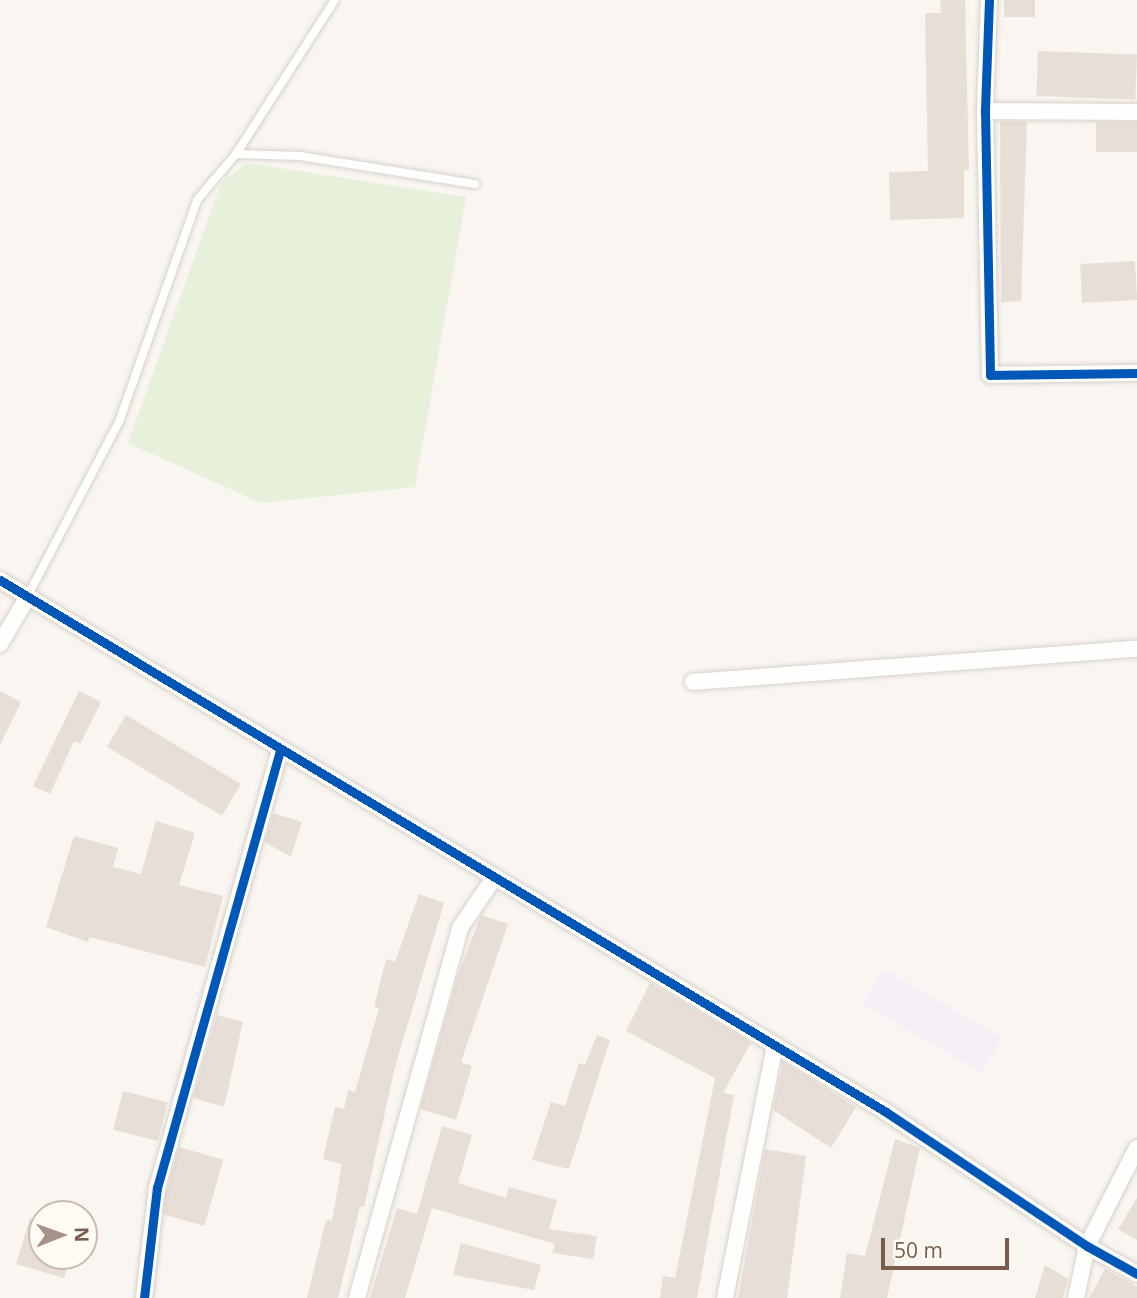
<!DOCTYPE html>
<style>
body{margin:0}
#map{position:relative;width:1137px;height:1298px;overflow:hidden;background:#f9f5f0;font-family:"Open Sans",sans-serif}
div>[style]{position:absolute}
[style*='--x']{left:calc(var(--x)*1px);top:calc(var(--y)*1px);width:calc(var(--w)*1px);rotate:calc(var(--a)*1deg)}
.education>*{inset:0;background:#f6eef6;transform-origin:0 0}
.green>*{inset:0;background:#e7f0db}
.building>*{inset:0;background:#e6ded7;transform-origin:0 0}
.roads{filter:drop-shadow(0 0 2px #d7d1cb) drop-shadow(0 0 2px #d7d1cb)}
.lane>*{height:8px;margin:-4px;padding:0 4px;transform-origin:4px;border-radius:4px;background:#fefefd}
.street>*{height:16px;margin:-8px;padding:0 8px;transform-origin:8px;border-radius:8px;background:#fefefd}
.cycleway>*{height:9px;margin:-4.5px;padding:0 4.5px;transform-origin:4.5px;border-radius:4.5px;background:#0057b8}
span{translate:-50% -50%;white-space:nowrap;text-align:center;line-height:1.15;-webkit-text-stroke:5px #fffaf3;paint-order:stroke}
.north{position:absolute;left:28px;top:1200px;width:70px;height:70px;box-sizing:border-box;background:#fffaf3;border:2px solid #cabbb1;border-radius:50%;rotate:89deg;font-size:19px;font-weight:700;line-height:28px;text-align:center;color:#7a5c4d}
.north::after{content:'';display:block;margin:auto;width:24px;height:32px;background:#a69286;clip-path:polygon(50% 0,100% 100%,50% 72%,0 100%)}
.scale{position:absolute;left:881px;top:1238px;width:128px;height:32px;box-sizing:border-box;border:4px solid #7a5c4d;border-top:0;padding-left:9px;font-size:21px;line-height:24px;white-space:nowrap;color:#7a5c4d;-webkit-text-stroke:5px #fffaf3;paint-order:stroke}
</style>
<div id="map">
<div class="education">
<div style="left:883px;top:969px;width:137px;height:40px;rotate:30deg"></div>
</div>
<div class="green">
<div style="clip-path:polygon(247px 163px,466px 197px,415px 487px,261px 503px,128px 443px,221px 183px)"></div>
</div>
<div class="building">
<div style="clip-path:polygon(940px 0,965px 0,969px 170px,964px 170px,964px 218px,890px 220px,889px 172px,928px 171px,925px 13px,941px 13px)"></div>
<div style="left:1004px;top:0;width:31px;height:17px"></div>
<div style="left:1038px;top:51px;width:99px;height:45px;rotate:2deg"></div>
<div style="clip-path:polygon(1000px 122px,1027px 122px,1021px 301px,1001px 302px)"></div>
<div style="left:1096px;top:122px;width:41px;height:30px"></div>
<div style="left:1135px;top:261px;width:39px;height:55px;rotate:87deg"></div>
<div style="clip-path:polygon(0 691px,21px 702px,0 745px)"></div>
<div style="clip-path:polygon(79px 691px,101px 702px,80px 744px,74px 741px,50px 794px,33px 786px)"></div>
<div style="left:126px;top:715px;width:134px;height:37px;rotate:31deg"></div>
<div style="clip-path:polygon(273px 813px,302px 822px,291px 857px,265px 842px)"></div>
<div style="clip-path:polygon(156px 821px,195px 833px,179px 885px,223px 896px,205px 967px,90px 937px,88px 942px,46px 927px,74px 836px,118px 848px,113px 867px,141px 874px)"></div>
<div style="clip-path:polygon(419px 894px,444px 903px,395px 1067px,364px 1207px,360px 1207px,338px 1298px,307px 1298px,326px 1220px,332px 1221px,342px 1164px,323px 1159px,335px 1107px,344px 1109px,348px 1090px,355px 1092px,379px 1008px,374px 1007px,386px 959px,395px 962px)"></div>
<div style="clip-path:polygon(481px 915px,508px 924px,461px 1062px,472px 1066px,456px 1120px,420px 1109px,458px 975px)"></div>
<div style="clip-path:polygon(650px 983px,751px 1043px,723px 1093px,734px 1095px,697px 1298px,660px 1298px,663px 1276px,675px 1278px,715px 1078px,626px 1031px)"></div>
<div style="clip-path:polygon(217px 1015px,243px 1022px,224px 1107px,193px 1098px)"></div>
<div style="clip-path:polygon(597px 1035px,610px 1040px,569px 1169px,532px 1160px,551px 1102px,565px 1106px,579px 1063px,585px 1065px)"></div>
<div style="clip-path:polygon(783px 1062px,856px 1107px,831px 1148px,773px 1110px)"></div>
<div style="left:123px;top:1091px;width:46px;height:40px;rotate:14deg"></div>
<div style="clip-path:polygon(442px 1126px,472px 1135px,458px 1183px,506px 1198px,509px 1187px,557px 1200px,549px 1229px,597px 1236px,593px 1259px,552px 1253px,555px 1244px,432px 1208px,405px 1298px,370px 1298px,397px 1208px,417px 1214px)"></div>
<div style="clip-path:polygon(895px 1139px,920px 1148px,887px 1298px,840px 1298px,847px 1253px,865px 1256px)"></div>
<div style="left:179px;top:1147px;width:46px;height:69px;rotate:16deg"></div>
<div style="clip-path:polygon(765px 1149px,806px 1156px,787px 1298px,738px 1298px)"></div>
<div style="clip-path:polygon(1137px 1198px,1137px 1240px,1118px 1229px)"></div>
<div style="clip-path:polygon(30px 1218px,42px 1222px,42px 1256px,70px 1256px,64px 1278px,16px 1264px)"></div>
<div style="clip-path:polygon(461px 1243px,541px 1265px,534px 1290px,453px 1275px)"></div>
<div style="clip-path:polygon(1045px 1265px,1068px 1279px,1063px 1298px,1035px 1298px)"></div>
<div style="clip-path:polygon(1105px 1269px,1137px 1287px,1137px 1298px,1089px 1298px)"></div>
</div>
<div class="roads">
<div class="lane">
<div style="--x:236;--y:154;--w:64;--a:1.8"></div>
<div style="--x:300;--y:156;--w:177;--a:9.1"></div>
<div style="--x:27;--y:597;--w:198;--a:-62.3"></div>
<div style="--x:119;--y:422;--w:235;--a:-70.6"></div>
<div style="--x:197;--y:200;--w:60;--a:-49.7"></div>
<div style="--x:236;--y:154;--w:183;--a:-57.3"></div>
</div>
<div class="street">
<div style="--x:989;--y:0;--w:111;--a:92.1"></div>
<div style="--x:985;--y:111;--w:264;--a:88.9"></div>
<div style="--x:990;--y:375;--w:147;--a:-0.8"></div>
<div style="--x:985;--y:111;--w:152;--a:0.4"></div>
<div style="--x:0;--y:580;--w:1033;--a:30.98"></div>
<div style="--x:886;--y:1112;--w:242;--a:33.7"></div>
<div style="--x:1087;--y:1246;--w:57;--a:29.2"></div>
<div style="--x:0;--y:644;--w:53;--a:-59.6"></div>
<div style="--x:693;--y:682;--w:445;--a:-4.3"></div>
<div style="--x:144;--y:1298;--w:111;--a:-83.3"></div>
<div style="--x:157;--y:1188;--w:455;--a:-74.3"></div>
<div style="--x:357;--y:1298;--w:384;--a:-74.4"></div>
<div style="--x:460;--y:928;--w:60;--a:-55.8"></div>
<div style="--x:725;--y:1298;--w:257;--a:-78.8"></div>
<div style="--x:1076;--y:1298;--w:53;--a:-78.1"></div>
<div style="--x:1087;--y:1246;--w:110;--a:-63"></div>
</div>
</div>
<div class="cycleway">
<div style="--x:989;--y:0;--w:111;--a:92.1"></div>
<div style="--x:985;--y:111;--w:264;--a:88.9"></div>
<div style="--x:990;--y:375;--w:147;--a:-0.8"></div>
<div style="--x:0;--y:580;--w:1033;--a:30.98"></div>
<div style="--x:886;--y:1112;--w:242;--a:33.7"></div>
<div style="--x:1087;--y:1246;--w:57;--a:29.2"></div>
<div style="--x:144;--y:1298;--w:111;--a:-83.3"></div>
<div style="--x:157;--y:1188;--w:455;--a:-74.3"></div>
</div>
<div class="north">N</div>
<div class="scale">50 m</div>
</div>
